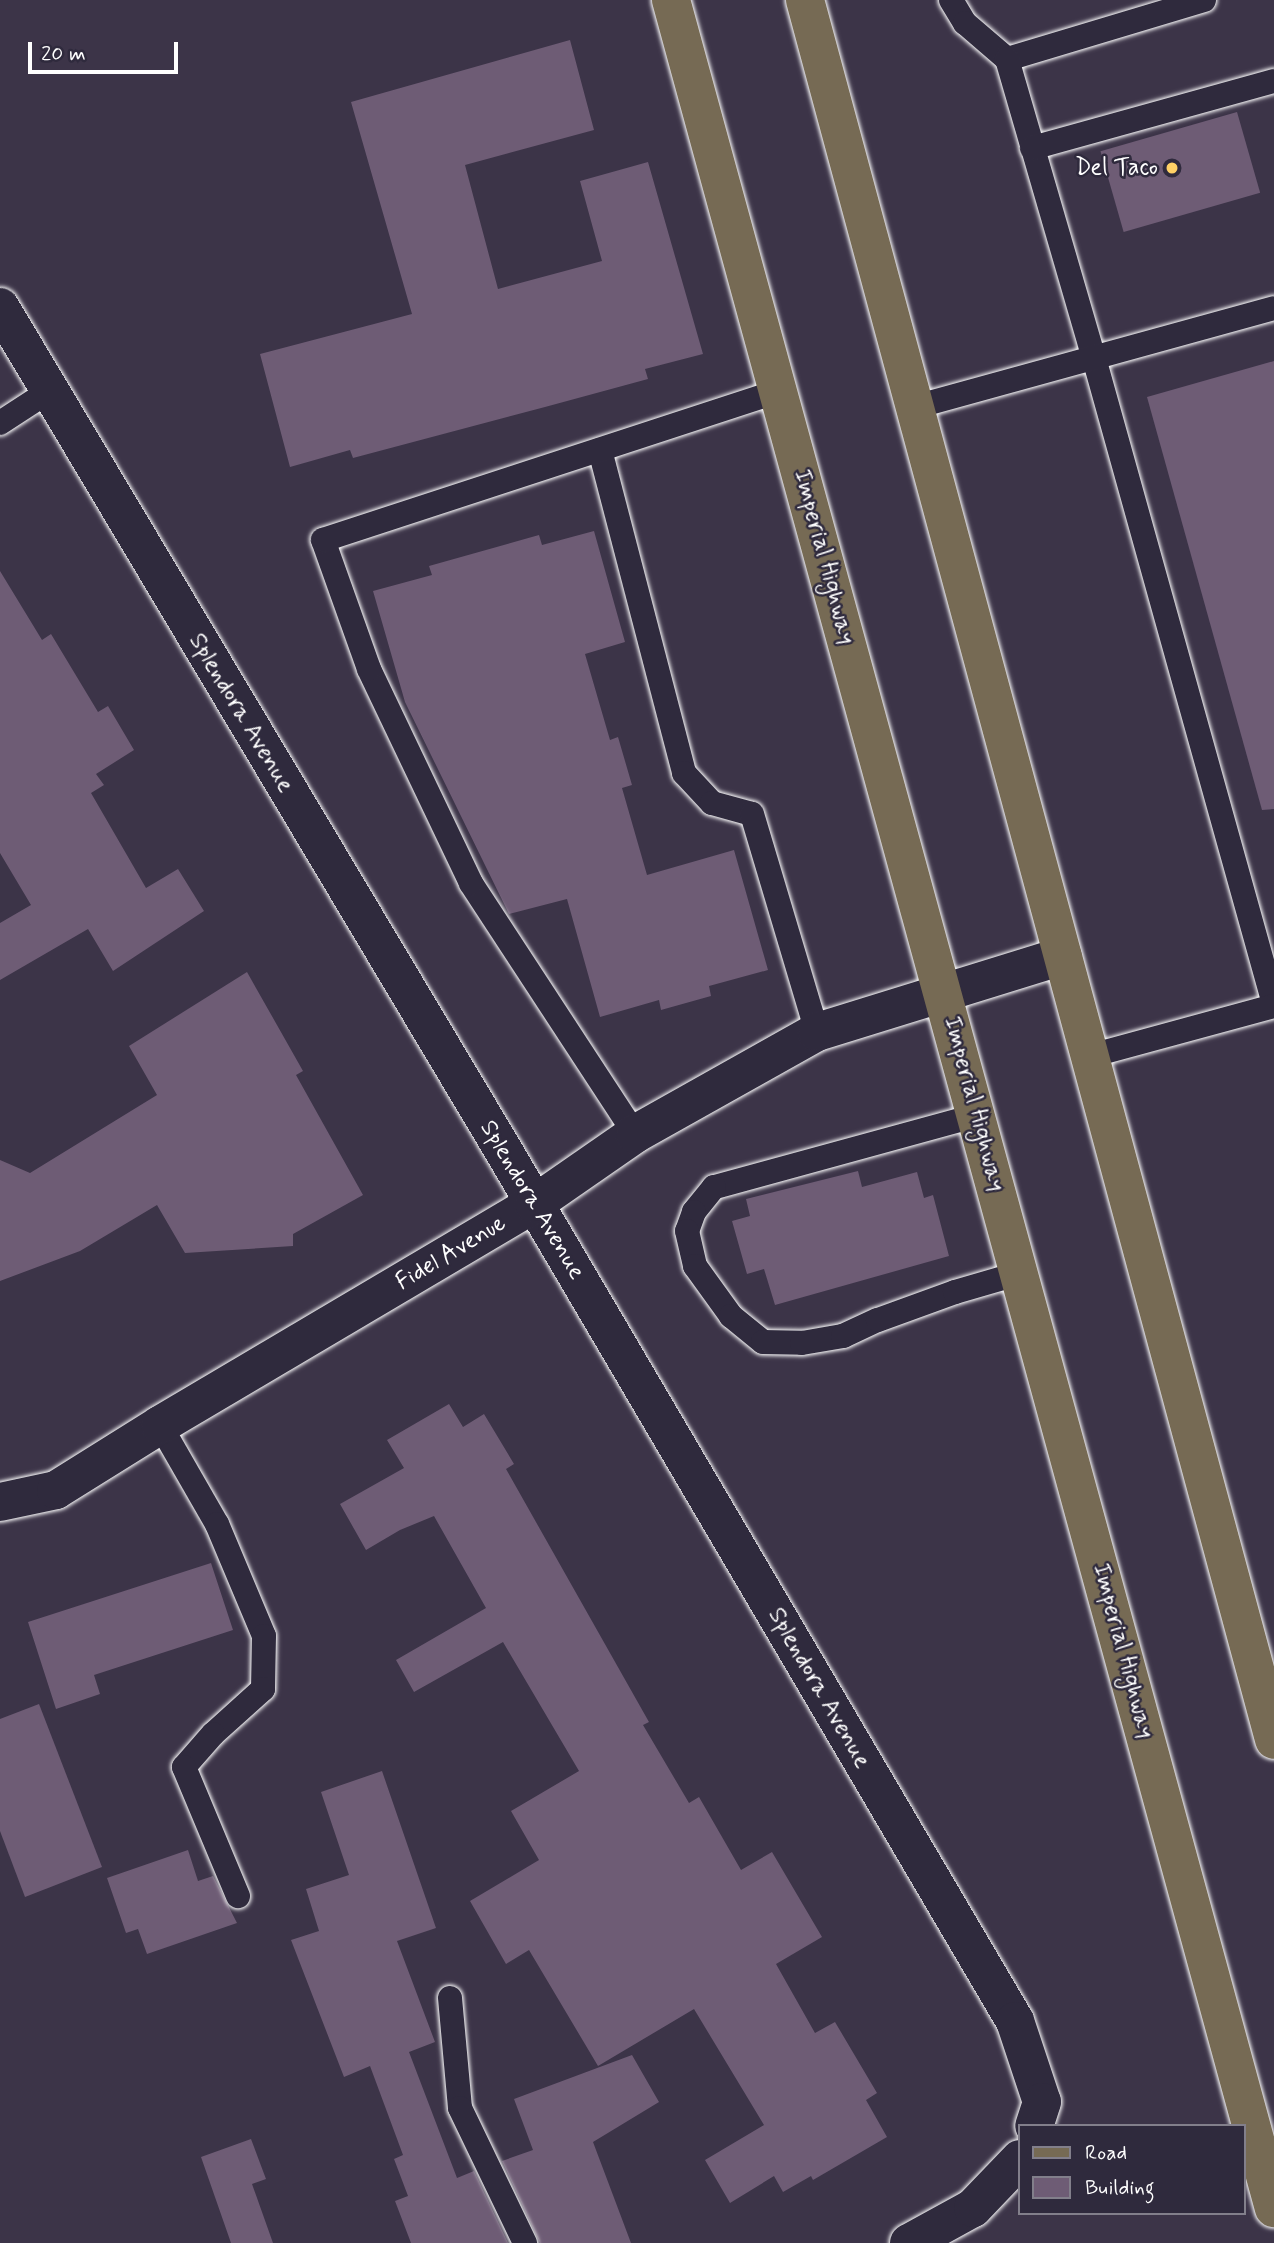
<!DOCTYPE html>
<style>
body{margin:0}
#map{position:relative;width:1274px;height:2243px;overflow:hidden;background:#3c3448;font-family:Mynerve,sans-serif}
div>[style]{position:absolute}
[style*='--x']{left:calc(var(--x)*1px);top:calc(var(--y)*1px);width:calc(var(--w)*1px);rotate:calc(var(--a)*1deg)}
.building>*{inset:0;background:#6e5c75;transform-origin:0 0}
.roads{filter:drop-shadow(0 0 2px #fff) drop-shadow(0 0 2px #fff)}
.service>*{height:24px;margin:-12px;padding:0 12px;transform-origin:12px;border-radius:12px;background:#2f2a3d}
.minor>*{height:38px;margin:-19px;padding:0 19px;transform-origin:19px;border-radius:19px;background:#2f2a3d}
.primary>*{height:38px;margin:-19px;padding:0 19px;transform-origin:19px;border-radius:19px;background:#766a54}
.dots>*{width:19px;height:19px;translate:-50% -50%;box-sizing:border-box;border:4px solid #2f2a3d;border-radius:50%}
span{translate:-50% -50%;white-space:nowrap;text-align:center;line-height:1.15;-webkit-text-stroke:5px #2f2a3d;paint-order:stroke}
.poi-label{font-size:24px;color:#fff}
.right{translate:-100% -50%;text-align:right}
.street-label{font-size:24px;color:#fff}
.legend{position:absolute;left:1018px;top:2124px;width:228px;height:91px;box-sizing:border-box;background:#2f2a3d;border:2px solid #827f8b;margin:0;padding:9px 12px;list-style:none;font-size:21px;color:#fff}
.legend li{display:flex;align-items:center;gap:14px;height:35px}
.legend b{width:35px;border:2px solid #827f8b}
.scale{position:absolute;left:28px;top:42px;width:150px;height:32px;box-sizing:border-box;border:4px solid #fff;border-top:0;padding-left:9px;font-size:21px;line-height:24px;white-space:nowrap;color:#fff;-webkit-text-stroke:5px #2f2a3d;paint-order:stroke}
</style>
<div id="map">
<div class="building">
<div style="clip-path:polygon(570px 40px,594px 130px,465px 165px,498px 289px,602px 261px,580px 181px,648px 162px,703px 354px,645px 369px,648px 379px,545px 407px,353px 458px,350px 450px,290px 467px,260px 354px,412px 314px,351px 102px)"></div>
<div style="left:1237px;top:112px;width:84px;height:142px;rotate:74deg"></div>
<div style="clip-path:polygon(1274px 361px,1274px 809px,1262px 810px,1147px 397px)"></div>
<div style="clip-path:polygon(594px 531px,625px 642px,585px 654px,610px 740px,618px 737px,632px 785px,622px 788px,647px 875px,734px 850px,768px 970px,709px 986px,711px 996px,661px 1010px,659px 1000px,600px 1017px,567px 899px,509px 914px,405px 702px,373px 591px,432px 575px,429px 566px,539px 535px,542px 545px)"></div>
<div style="clip-path:polygon(0 571px,42px 640px,51px 634px,98px 712px,108px 706px,134px 750px,96px 774px,104px 785px,91px 793px,146px 888px,178px 869px,204px 911px,113px 971px,88px 929px,0 980px,0 923px,31px 905px,0 853px)"></div>
<div style="clip-path:polygon(247px 972px,303px 1071px,296px 1075px,363px 1195px,293px 1234px,293px 1246px,185px 1253px,157px 1205px,80px 1251px,0 1281px,0 1160px,30px 1173px,157px 1095px,129px 1046px)"></div>
<div style="clip-path:polygon(858px 1171px,862px 1187px,917px 1172px,924px 1198px,933px 1195px,949px 1256px,775px 1305px,764px 1269px,747px 1274px,732px 1221px,750px 1216px,746px 1199px)"></div>
<div style="clip-path:polygon(449px 1404px,463px 1427px,484px 1414px,514px 1464px,506px 1469px,649px 1722px,643px 1725px,689px 1803px,699px 1797px,741px 1870px,772px 1852px,822px 1937px,776px 1964px,815px 2033px,835px 2022px,877px 2093px,866px 2100px,887px 2137px,813px 2180px,811px 2176px,783px 2192px,774px 2176px,730px 2203px,705px 2160px,764px 2125px,694px 2009px,598px 2066px,529px 1950px,506px 1964px,470px 1901px,539px 1860px,511px 1811px,579px 1771px,503px 1642px,414px 1692px,396px 1660px,486px 1608px,434px 1516px,400px 1530px,366px 1550px,340px 1504px,404px 1468px,387px 1440px)"></div>
<div style="clip-path:polygon(211px 1563px,233px 1630px,94px 1675px,100px 1694px,56px 1709px,28px 1622px)"></div>
<div style="clip-path:polygon(39px 1704px,102px 1867px,25px 1897px,0 1831px,0 1719px)"></div>
<div style="clip-path:polygon(382px 1771px,436px 1928px,397px 1941px,435px 2042px,409px 2052px,457px 2178px,474px 2171px,508px 2243px,411px 2243px,395px 2201px,408px 2196px,394px 2159px,403px 2155px,370px 2066px,344px 2077px,291px 1940px,319px 1931px,306px 1889px,349px 1875px,321px 1792px)"></div>
<div style="clip-path:polygon(188px 1850px,198px 1881px,213px 1876px,237px 1923px,147px 1954px,138px 1929px,126px 1933px,107px 1878px)"></div>
<div style="clip-path:polygon(632px 2055px,659px 2102px,593px 2142px,631px 2243px,540px 2243px,502px 2161px,533px 2150px,514px 2099px)"></div>
<div style="clip-path:polygon(251px 2139px,266px 2179px,252px 2184px,273px 2243px,231px 2243px,201px 2157px)"></div>
</div>
<div class="roads">
<div class="service">
<div style="--x:951;--y:0;--w:27;--a:59"></div>
<div style="--x:965;--y:23;--w:55;--a:40.6"></div>
<div style="--x:1204;--y:0;--w:206;--a:163.3"></div>
<div style="--x:1007;--y:59;--w:311;--a:73.8"></div>
<div style="--x:1094;--y:358;--w:671;--a:74.43"></div>
<div style="--x:1032;--y:148;--w:251;--a:-15.5"></div>
<div style="--x:915;--y:407;--w:372;--a:-15.4"></div>
<div style="--x:0;--y:423;--w:59;--a:-33.1"></div>
<div style="--x:600;--y:450;--w:334;--a:75.4"></div>
<div style="--x:684;--y:773;--w:41;--a:47"></div>
<div style="--x:712;--y:803;--w:41;--a:15.4"></div>
<div style="--x:752;--y:814;--w:227;--a:73.4"></div>
<div style="--x:1090;--y:1056;--w:191;--a:-15.2"></div>
<div style="--x:978;--y:1115;--w:274;--a:164.7"></div>
<div style="--x:714;--y:1187;--w:32;--a:129"></div>
<div style="--x:694;--y:1212;--w:20;--a:110"></div>
<div style="--x:687;--y:1231;--w:36;--a:77"></div>
<div style="--x:695;--y:1266;--w:62;--a:54.2"></div>
<div style="--x:731;--y:1316;--w:41;--a:39.1"></div>
<div style="--x:763;--y:1342;--w:39;--a:1"></div>
<div style="--x:802;--y:1343;--w:42;--a:-9.7"></div>
<div style="--x:843;--y:1336;--w:38;--a:-25"></div>
<div style="--x:878;--y:1320;--w:82;--a:-20"></div>
<div style="--x:955;--y:1292;--w:68;--a:-16.3"></div>
<div style="--x:635;--y:1134;--w:300;--a:-123.2"></div>
<div style="--x:471;--y:883;--w:237;--a:-115.5"></div>
<div style="--x:369;--y:669;--w:137;--a:-109.6"></div>
<div style="--x:323;--y:540;--w:480;--a:-18.1"></div>
<div style="--x:160;--y:1425;--w:114;--a:60.1"></div>
<div style="--x:217;--y:1524;--w:121;--a:67.2"></div>
<div style="--x:264;--y:1636;--w:53;--a:91.1"></div>
<div style="--x:263;--y:1689;--w:67;--a:138"></div>
<div style="--x:213;--y:1734;--w:44;--a:131.3"></div>
<div style="--x:184;--y:1767;--w:140;--a:67.3"></div>
<div style="--x:450;--y:1998;--w:110;--a:84.8"></div>
<div style="--x:460;--y:2108;--w:150;--a:64.3"></div>
</div>
<div class="minor">
<div style="--x:0;--y:307;--w:974;--a:59.17"></div>
<div style="--x:499;--y:1143;--w:1018;--a:59.56"></div>
<div style="--x:1015;--y:2021;--w:85;--a:71.6"></div>
<div style="--x:1042;--y:2102;--w:25;--a:108"></div>
<div style="--x:0;--y:1502;--w:57;--a:-12.1"></div>
<div style="--x:56;--y:1490;--w:123;--a:-32"></div>
<div style="--x:160;--y:1425;--w:434;--a:-30.6"></div>
<div style="--x:534;--y:1204;--w:123;--a:-34.7"></div>
<div style="--x:635;--y:1134;--w:209;--a:-29.3"></div>
<div style="--x:817;--y:1032;--w:257;--a:-17.2"></div>
<div style="--x:909;--y:2243;--w:73;--a:-28.7"></div>
<div style="--x:973;--y:2208;--w:68;--a:-46.2"></div>
</div>
<div class="primary">
<div style="--x:671;--y:0;--w:2289;--a:74.73"></div>
<div style="--x:805;--y:0;--w:1802;--a:74.91"></div>
</div>
</div>
<div class="dots">
<div style="left:1172px;top:168px;background:#ffd166"></div>
</div>
<div class="poi-label">
<span class="right" style="left:1158px;top:168px">Del Taco</span>
</div>
<div class="street-label">
<span style="left:824px;top:557px;rotate:75deg">Imperial Highway</span>
<span style="left:241px;top:713px;rotate:59deg">Splendora Avenue</span>
<span style="left:974px;top:1104px;rotate:75deg">Imperial Highway</span>
<span style="left:532px;top:1200px;rotate:59deg">Splendora Avenue</span>
<span style="left:451px;top:1253px;rotate:-31deg">Fidel Avenue</span>
<span style="left:1123px;top:1651px;rotate:75deg">Imperial Highway</span>
<span style="left:819px;top:1688px;rotate:60deg">Splendora Avenue</span>
</div>
<ul class="legend">
<li><b style="height:9px;background:#766a54"></b>Road</li>
<li><b style="height:19px;background:#6e5c75"></b>Building</li>
</ul>
<div class="scale">20 m</div>
</div>
